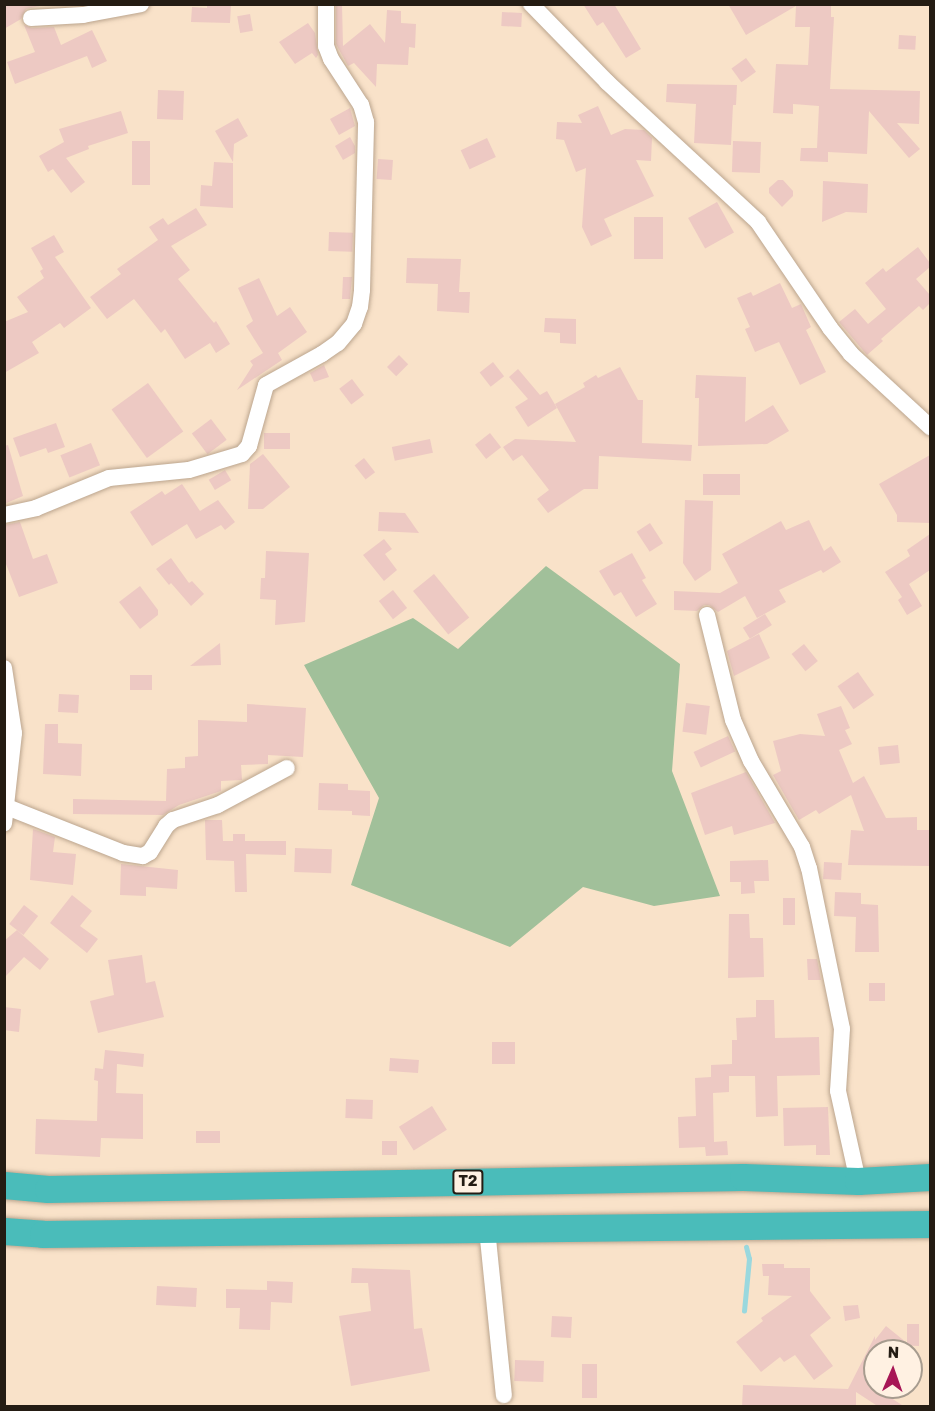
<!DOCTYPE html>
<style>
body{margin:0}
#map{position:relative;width:935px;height:1411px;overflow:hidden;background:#f9e2c9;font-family:Rubik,sans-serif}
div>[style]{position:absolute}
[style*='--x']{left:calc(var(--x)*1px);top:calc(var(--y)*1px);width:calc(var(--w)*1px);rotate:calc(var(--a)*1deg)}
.forest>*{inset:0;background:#a1c09a}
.stream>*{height:4.5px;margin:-2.25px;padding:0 2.25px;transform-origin:2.25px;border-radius:2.25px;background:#9ad8de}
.building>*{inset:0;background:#edc9c3;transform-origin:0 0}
.roads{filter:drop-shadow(0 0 2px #bba58e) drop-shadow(0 0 2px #bba58e)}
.minor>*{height:16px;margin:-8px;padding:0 8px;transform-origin:8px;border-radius:8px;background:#fff}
.trunk>*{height:27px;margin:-13.5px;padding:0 13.5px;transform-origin:13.5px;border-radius:13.5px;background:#4abcba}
span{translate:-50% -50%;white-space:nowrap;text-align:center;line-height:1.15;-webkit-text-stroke:5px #fff1e2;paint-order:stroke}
.shield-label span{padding:2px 4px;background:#fff1e2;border:2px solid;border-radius:4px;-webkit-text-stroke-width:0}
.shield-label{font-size:15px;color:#241c13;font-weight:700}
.frame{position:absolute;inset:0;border:6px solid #241c13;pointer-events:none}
.north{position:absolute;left:863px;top:1339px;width:60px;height:60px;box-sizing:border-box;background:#fff1e2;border:2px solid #a79c8f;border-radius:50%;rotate:2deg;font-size:16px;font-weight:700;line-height:24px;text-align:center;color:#241c13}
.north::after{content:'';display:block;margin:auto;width:21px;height:27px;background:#a71655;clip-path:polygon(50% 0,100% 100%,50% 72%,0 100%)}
</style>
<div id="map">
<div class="forest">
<div style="clip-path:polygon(546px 566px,680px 664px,672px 771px,720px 896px,654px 906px,583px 887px,510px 947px,351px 885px,379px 798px,304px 665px,413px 618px,458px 649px)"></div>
</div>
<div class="stream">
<div style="--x:744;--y:1311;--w:52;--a:-84.5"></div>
<div style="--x:749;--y:1259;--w:12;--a:-104"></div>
</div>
<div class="building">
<div style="clip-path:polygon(4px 4px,49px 4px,26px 9px,21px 19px,4px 29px)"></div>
<div style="clip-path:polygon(207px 4px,231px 4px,230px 23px,191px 22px,192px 7px,207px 8px)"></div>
<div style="clip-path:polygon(336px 4px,342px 4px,343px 46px,370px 24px,385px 43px,387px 10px,401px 11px,401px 23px,416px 24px,415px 48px,409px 47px,408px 65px,377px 64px,376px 87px,354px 63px,348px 66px,336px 44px)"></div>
<div style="clip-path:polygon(583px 4px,614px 4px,641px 49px,626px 58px,603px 22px,597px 26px)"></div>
<div style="clip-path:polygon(728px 4px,831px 4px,831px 17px,834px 17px,830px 89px,920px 91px,919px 124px,897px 123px,920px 149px,909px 158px,869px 111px,867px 154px,828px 152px,828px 162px,800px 161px,801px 148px,817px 148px,819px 106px,793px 104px,793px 114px,773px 113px,776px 64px,808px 65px,810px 27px,795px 27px,796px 6px,746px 35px)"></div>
<div style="left:502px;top:12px;width:20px;height:14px;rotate:3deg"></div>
<div style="left:250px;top:14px;width:17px;height:13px;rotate:80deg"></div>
<div style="clip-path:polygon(308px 23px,315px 33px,318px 55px,316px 58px,312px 53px,295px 64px,279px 42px)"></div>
<div style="clip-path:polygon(24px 25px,32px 28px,54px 27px,61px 45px,92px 30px,107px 61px,92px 68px,87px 56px,15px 84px,7px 62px,35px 52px)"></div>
<div style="left:899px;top:35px;width:17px;height:14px;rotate:3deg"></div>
<div style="left:746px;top:58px;width:17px;height:18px;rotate:54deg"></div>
<div style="clip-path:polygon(667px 84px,737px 85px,736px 105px,733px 105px,731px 145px,694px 143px,696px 104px,666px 102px)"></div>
<div style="left:158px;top:90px;width:26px;height:29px;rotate:2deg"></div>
<div style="clip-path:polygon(598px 106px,611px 135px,625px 129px,644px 130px,652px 138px,651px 161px,636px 160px,654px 196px,604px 219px,612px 236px,591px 246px,582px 227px,586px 168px,576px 172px,564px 140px,556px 139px,557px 122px,582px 123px,578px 115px)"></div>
<div style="clip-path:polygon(350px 108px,355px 126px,339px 135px,330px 119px)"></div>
<div style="clip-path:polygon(121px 111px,128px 133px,88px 146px,89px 149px,66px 158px,85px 182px,71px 193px,53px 169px,48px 172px,39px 156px,64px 142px,59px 129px)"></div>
<div style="clip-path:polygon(238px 118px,248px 136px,234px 144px,233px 162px,215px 131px)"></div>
<div style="clip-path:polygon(350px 137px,355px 146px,355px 153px,343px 160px,335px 146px)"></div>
<div style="left:487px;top:138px;width:21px;height:29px;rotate:65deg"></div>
<div style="left:132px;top:141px;width:18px;height:44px"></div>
<div style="left:733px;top:141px;width:28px;height:31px;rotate:2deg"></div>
<div style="left:378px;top:159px;width:15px;height:20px;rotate:4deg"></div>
<div style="clip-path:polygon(214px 162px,233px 163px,233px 208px,200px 206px,201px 185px,212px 186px)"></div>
<div style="clip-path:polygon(778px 180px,783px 180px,793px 191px,793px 196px,782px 207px,769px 193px,769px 188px)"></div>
<div style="clip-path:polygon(823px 181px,868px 184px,867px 213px,846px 212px,822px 222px)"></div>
<div style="left:717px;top:202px;width:35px;height:33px;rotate:61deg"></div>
<div style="clip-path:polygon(196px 208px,207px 225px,171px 246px,190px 270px,178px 279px,214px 323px,216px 321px,230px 344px,216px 353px,210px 343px,185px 359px,165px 329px,161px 333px,134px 299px,107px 319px,90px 297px,121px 274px,117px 269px,158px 240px,149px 227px,163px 218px,168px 225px)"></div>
<div style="left:634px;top:217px;width:29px;height:42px"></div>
<div style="left:329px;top:232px;width:24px;height:19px;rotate:2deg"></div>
<div style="clip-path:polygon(54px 235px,64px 252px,55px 257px,91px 308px,64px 328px,60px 323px,32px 342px,39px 353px,4px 373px,4px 322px,28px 312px,17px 297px,44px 278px,40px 271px,43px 269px,31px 248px)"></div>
<div style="clip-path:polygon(918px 247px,930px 263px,930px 267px,916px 279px,930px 295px,930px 303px,923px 310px,919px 306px,881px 339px,883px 341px,867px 355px,839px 322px,855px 309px,868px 324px,886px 309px,865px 283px,883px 268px,886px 272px)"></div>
<div style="clip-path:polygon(407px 258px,461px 259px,459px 292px,470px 292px,469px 313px,437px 311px,438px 284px,406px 283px)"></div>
<div style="clip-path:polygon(343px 277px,352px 277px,350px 299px,342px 299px)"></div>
<div style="clip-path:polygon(259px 278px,277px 316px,290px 307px,307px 332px,278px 353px,282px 360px,237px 390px,253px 365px,250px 361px,263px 353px,246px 326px,253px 321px,238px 288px)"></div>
<div style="clip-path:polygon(780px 283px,792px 308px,801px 304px,811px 327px,806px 330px,826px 372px,800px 385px,779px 342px,755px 352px,745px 329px,750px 327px,737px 298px,751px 292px,753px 296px)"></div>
<div style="clip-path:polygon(545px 318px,576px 319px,576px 344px,560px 343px,560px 333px,544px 332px)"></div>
<div style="left:399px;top:355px;width:13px;height:17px;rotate:45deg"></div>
<div style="left:493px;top:362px;width:18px;height:17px;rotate:52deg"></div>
<div style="clip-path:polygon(324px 365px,329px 377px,314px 382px,310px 373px)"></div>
<div style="clip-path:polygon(620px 367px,638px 400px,643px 400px,642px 443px,692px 445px,691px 461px,599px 456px,598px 489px,584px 489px,548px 513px,537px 499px,549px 490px,522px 455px,513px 461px,503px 447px,515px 439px,576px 442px,555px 404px,585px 387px,583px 383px,596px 375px,598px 378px)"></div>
<div style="clip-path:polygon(518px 369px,540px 395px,547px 391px,557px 408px,528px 427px,515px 407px,528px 399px,509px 377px)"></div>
<div style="clip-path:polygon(696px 375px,746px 377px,745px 422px,773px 405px,789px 431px,767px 444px,698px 446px,699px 398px,695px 398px)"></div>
<div style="left:352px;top:379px;width:20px;height:16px;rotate:53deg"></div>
<div style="left:148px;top:383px;width:60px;height:45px;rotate:54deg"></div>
<div style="left:211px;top:419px;width:26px;height:24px;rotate:53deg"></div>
<div style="clip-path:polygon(56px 423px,65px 447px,48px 453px,46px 448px,20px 457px,13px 438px)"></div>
<div style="left:264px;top:433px;width:26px;height:16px"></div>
<div style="left:490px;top:433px;width:18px;height:19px;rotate:52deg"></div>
<div style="left:430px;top:439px;width:14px;height:39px;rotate:78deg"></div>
<div style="left:91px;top:443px;width:24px;height:33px;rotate:68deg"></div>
<div style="clip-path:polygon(8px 445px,23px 496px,4px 504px,4px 446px)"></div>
<div style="clip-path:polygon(263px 454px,290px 487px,263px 509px,248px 509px,250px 464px)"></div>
<div style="clip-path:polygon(930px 455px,930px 523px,897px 522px,897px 515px,879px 484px)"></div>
<div style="left:364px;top:458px;width:18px;height:12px;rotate:52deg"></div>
<div style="left:225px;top:470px;width:12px;height:19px;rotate:59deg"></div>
<div style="left:703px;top:474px;width:37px;height:21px"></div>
<div style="clip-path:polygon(182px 484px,200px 511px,218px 500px,235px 522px,225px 530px,221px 525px,196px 539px,187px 524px,152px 546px,130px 512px,162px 491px,165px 495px)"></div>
<div style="clip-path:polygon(685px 500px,713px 501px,711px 570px,695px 581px,683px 563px)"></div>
<div style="clip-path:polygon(379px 512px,405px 513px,419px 533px,378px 531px)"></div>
<div style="clip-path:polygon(809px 520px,824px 551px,831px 546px,841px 562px,823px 573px,821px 570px,779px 590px,786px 602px,757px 618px,745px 596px,718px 612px,709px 605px,704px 605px,697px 611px,674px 610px,674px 591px,720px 593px,738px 583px,722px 554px,781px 521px,786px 530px)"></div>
<div style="clip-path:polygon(20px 522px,33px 559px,47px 554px,58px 583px,19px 597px,4px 559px,4px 525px)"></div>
<div style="left:650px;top:523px;width:24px;height:16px;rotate:57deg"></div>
<div style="clip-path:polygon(930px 534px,930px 570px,909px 584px,922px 606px,907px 615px,898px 600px,902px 597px,885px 572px,910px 556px,907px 550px)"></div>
<div style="clip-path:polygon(384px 539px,392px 549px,385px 554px,397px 570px,384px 581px,363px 555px)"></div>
<div style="clip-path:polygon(266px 551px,309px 553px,305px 622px,275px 625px,276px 600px,260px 599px,261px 578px,265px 578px)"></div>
<div style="clip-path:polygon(632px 553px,646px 578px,642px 580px,657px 604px,636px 617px,621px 592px,614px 596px,599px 571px)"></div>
<div style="clip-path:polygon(171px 558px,189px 583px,192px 581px,204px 594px,191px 606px,171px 583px,169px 585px,156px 569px)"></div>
<div style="left:434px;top:574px;width:56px;height:27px;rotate:51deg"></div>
<div style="clip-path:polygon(140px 586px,158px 610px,158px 615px,140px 629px,119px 602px)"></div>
<div style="left:393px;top:590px;width:23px;height:18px;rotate:52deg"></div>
<div style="left:765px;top:614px;width:13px;height:26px;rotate:58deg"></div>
<div style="clip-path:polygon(759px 634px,770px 658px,734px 676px,727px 651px)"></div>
<div style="clip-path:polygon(220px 643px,221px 665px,190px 666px)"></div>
<div style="left:804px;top:644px;width:22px;height:16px;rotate:51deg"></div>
<div style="left:858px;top:672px;width:28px;height:25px;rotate:55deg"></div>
<div style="left:130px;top:675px;width:22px;height:15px"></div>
<div style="left:59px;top:694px;width:20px;height:18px;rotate:3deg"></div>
<div style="left:686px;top:703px;width:24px;height:29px;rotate:7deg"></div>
<div style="clip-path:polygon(247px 704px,306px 708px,303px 757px,268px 755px,268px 764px,241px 765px,242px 780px,221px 781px,221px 791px,179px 805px,163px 815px,73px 814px,73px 799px,166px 801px,167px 769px,185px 768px,185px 757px,198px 756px,198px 720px,247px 722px)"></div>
<div style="clip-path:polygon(841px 706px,850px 728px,845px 730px,852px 744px,839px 750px,853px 783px,864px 776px,886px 818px,917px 817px,917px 830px,930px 830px,930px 866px,848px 865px,851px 830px,864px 831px,851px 795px,819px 814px,816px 810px,799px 820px,773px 775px,781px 771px,773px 741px,800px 734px,825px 736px,817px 714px)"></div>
<div style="clip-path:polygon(45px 724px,58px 724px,58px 743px,82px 744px,81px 776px,43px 774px)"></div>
<div style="left:728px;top:736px;width:17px;height:38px;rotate:65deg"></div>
<div style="left:898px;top:745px;width:18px;height:20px;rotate:84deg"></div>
<div style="clip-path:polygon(746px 772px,775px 823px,734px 835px,732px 826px,705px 835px,691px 793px)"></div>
<div style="clip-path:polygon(319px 783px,348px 784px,348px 790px,370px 791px,370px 816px,352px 815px,352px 811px,318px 810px)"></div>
<div style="clip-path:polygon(205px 820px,222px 820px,223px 841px,233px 841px,233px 834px,245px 834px,245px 841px,286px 841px,286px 855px,246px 854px,247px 892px,235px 892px,234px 861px,206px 860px)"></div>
<div style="clip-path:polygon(33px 829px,55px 837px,53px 852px,76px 854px,73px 885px,30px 880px)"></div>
<div style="left:295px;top:848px;width:37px;height:24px;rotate:2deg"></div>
<div style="clip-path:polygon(768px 860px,769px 881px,754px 881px,755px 893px,741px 894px,741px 882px,730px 882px,730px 861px)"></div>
<div style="left:824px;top:862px;width:18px;height:17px;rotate:3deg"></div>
<div style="clip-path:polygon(121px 864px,178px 870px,177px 889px,146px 887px,146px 896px,120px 895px)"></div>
<div style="clip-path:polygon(835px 892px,861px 893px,861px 904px,878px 905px,879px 952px,855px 952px,856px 917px,834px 916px)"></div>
<div style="clip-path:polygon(72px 895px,92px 911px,80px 926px,98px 939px,87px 953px,50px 923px)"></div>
<div style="left:783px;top:898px;width:12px;height:27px"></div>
<div style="left:24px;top:905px;width:18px;height:24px;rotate:38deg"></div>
<div style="clip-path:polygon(729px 914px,749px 914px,750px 938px,763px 938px,764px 977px,728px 978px)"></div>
<div style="clip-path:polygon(17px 930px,49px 959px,40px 970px,24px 957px,4px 978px,4px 941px)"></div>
<div style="clip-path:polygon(142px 955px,146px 983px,155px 981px,164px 1017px,98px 1033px,90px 1001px,114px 995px,108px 960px)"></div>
<div style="clip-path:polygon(807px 959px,817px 959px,821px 980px,808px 980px)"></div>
<div style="left:869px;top:983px;width:16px;height:18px"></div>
<div style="clip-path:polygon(756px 1000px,774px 1000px,775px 1038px,819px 1037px,820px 1075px,777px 1076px,778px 1116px,756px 1117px,755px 1076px,729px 1076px,729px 1092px,713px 1093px,714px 1142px,727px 1141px,728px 1155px,706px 1156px,705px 1147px,679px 1148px,678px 1117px,696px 1116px,695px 1078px,711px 1077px,711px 1065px,732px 1064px,732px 1040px,737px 1040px,736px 1018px,756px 1017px)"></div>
<div style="clip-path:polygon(4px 1007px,21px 1009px,19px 1032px,4px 1030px)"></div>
<div style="left:492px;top:1042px;width:23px;height:22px"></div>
<div style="clip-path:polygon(105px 1050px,144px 1054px,143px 1067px,117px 1064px,116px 1093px,143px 1094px,143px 1139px,101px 1138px,100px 1157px,35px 1154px,36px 1119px,97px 1121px,98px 1081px,94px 1080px,95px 1068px,103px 1069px)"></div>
<div style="left:390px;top:1058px;width:29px;height:13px;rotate:4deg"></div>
<div style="left:346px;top:1099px;width:27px;height:19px;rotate:2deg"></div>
<div style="left:432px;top:1106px;width:28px;height:39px;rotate:58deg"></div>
<div style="clip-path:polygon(828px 1107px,830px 1155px,816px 1155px,816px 1145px,784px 1146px,783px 1108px)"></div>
<div style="left:196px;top:1131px;width:24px;height:12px"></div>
<div style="left:382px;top:1141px;width:15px;height:14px"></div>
<div style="clip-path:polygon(762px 1264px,784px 1264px,784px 1268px,810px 1268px,810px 1291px,831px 1318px,810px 1335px,833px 1366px,814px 1380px,795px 1355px,784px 1362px,780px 1357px,761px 1372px,736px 1342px,763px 1321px,761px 1318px,792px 1296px,768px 1295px,769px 1276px,763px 1276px)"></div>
<div style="clip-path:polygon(352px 1268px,410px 1270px,414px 1329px,422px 1328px,430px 1371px,351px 1386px,339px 1316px,371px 1311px,368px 1283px,351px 1283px)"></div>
<div style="clip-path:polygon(267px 1281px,293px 1282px,292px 1303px,271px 1302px,270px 1330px,239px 1329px,240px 1308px,226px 1308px,226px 1289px,267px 1290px)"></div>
<div style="left:157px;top:1286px;width:40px;height:19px;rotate:3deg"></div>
<div style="clip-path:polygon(858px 1305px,860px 1318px,845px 1321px,843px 1306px)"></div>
<div style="left:552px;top:1316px;width:20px;height:21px;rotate:3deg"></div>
<div style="clip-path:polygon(907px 1324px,919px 1324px,919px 1346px,892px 1345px,888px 1351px,875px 1351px,875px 1384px,868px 1383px,905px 1407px,879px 1407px,856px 1392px,856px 1407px,742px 1407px,743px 1385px,848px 1389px,875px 1336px,875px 1340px,886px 1326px,907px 1343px)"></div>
<div style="left:515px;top:1360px;width:29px;height:21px;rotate:2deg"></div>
<div style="left:582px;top:1364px;width:15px;height:34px"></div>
</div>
<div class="roads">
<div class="minor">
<div style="--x:531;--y:4;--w:109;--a:45.7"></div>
<div style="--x:607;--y:82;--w:206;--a:42.8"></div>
<div style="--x:758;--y:222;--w:128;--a:55.8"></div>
<div style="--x:830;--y:328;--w:33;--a:51"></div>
<div style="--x:851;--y:354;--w:108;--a:42.7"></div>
<div style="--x:31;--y:18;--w:52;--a:-3.3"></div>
<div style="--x:83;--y:15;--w:59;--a:-10.7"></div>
<div style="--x:4;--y:515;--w:33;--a:-12"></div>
<div style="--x:36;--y:508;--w:79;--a:-22.3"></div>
<div style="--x:109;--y:478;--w:80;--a:-5.7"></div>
<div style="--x:189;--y:470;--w:55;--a:-16.8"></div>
<div style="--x:242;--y:454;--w:11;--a:-49"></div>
<div style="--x:249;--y:446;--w:63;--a:-74.4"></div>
<div style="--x:266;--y:385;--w:64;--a:-29"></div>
<div style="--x:322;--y:354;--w:19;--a:-35"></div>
<div style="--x:338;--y:343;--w:25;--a:-50"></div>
<div style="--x:354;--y:324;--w:18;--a:-71"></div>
<div style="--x:360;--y:307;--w:17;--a:-83"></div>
<div style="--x:362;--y:290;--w:168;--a:-88.6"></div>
<div style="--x:366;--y:122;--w:18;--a:-106"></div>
<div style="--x:361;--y:105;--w:55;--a:-123.1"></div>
<div style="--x:331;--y:59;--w:14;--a:-111"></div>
<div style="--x:326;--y:46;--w:42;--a:-90"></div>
<div style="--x:707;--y:615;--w:108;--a:76.1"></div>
<div style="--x:733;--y:720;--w:45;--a:66.3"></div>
<div style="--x:751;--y:761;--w:100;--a:59.3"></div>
<div style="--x:802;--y:847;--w:22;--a:72"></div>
<div style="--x:809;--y:868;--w:164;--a:78.4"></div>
<div style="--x:842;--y:1029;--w:62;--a:93.7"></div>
<div style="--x:838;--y:1091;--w:92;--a:77.5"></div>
<div style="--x:4;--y:668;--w:66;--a:81.3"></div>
<div style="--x:14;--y:733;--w:91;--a:96.3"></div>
<div style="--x:7;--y:807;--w:125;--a:21.6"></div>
<div style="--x:123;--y:853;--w:20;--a:9"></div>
<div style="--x:143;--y:856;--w:8;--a:-30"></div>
<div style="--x:150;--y:852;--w:31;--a:-58"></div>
<div style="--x:166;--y:826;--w:9;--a:-41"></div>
<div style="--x:173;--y:820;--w:47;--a:-18.4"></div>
<div style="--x:218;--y:805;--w:78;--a:-28.2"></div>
<div style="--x:487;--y:1229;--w:167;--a:84.2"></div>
</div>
<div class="trunk">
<div style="--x:4;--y:1185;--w:44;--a:5.2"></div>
<div style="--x:48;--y:1189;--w:695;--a:-0.99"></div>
<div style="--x:743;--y:1177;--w:115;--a:2"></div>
<div style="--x:858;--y:1181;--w:72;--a:-3.2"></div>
<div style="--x:4;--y:1231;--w:39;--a:4"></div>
<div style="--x:43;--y:1234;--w:887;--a:-0.65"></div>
</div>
</div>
<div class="shield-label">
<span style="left:468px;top:1182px">T2</span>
</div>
<div class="frame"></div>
<div class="north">N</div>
</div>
